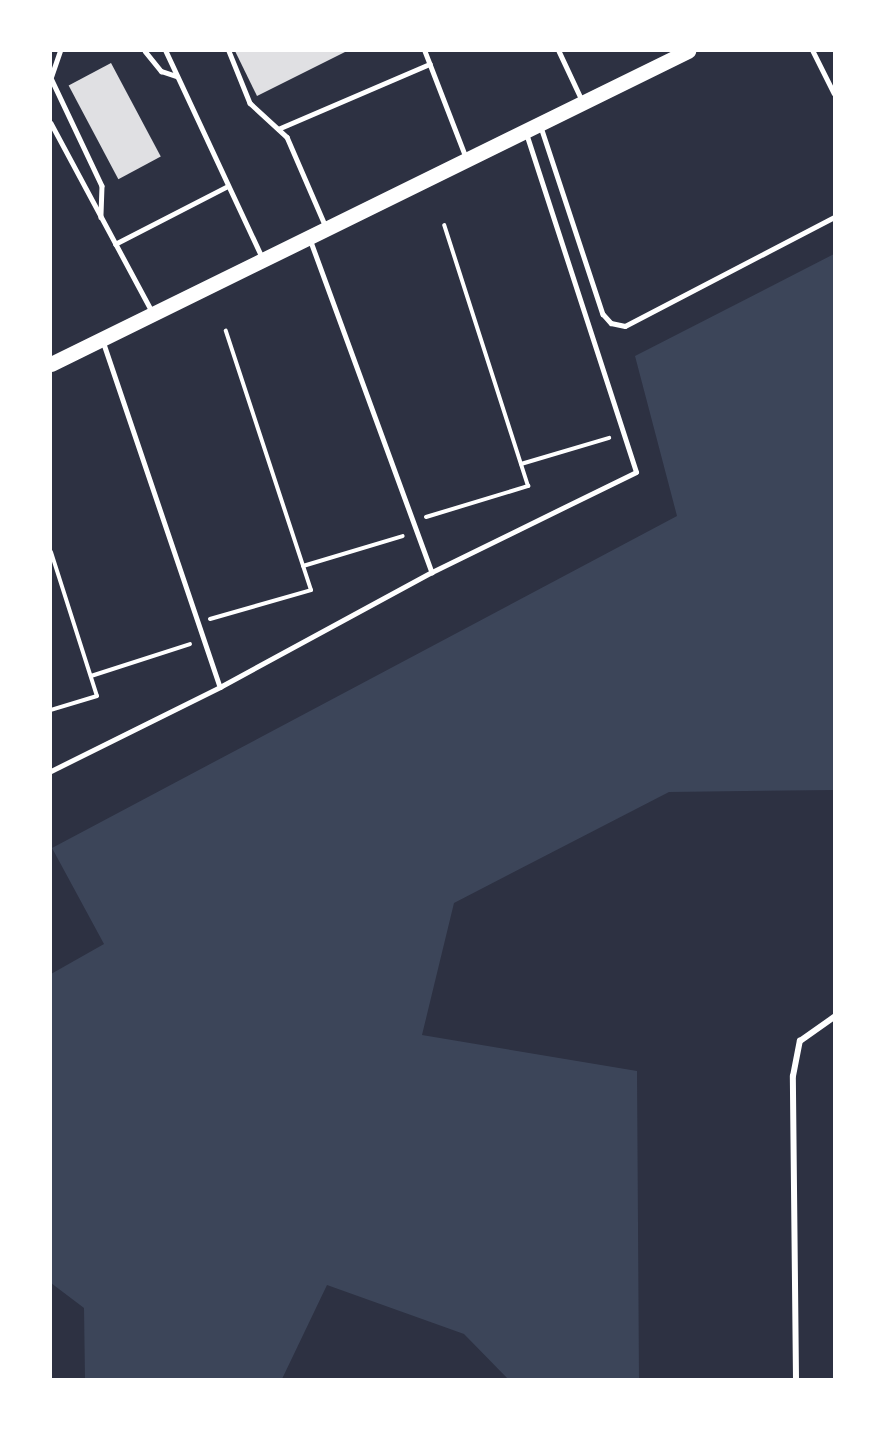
<!DOCTYPE html>
<style>
body{margin:0}
#map{position:relative;width:885px;height:1430px;overflow:hidden;background:#2d3142;font-family:Roboto,sans-serif}
div>[style]{position:absolute}
[style*='--x']{left:calc(var(--x)*1px);top:calc(var(--y)*1px);width:calc(var(--w)*1px);rotate:calc(var(--a)*1deg)}
.green>*{inset:0;background:#3c4559}
.building>*{inset:0;background:#e0e0e3;transform-origin:0 0}
.path>*{height:4px;margin:-2px;padding:0 2px;transform-origin:2px;border-radius:2px;background:#fff}
.service>*{height:4.5px;margin:-2.25px;padding:0 2.25px;transform-origin:2.25px;border-radius:2.25px;background:#fff}
.minor>*{height:6px;margin:-3px;padding:0 3px;transform-origin:3px;border-radius:3px;background:#fff}
.primary>*{height:15px;margin:-7.5px;padding:0 7.5px;transform-origin:7.5px;border-radius:7.5px;background:#fff}
span{translate:-50% -50%;white-space:nowrap;text-align:center;line-height:1.15;-webkit-text-stroke:6px #fff;paint-order:stroke}
.frame{position:absolute;inset:0;border:52px solid #fff;pointer-events:none}
</style>
<div id="map">
<div class="green">
<div style="clip-path:polygon(834px 254px,834px 790px,669px 792px,454px 903px,422px 1035px,637px 1071px,639px 1379px,508px 1379px,464px 1334px,327px 1285px,282px 1379px,85px 1379px,84px 1308px,51px 1283px,51px 974px,104px 944px,52px 848px,677px 516px,635px 356px)"></div>
</div>
<div class="building">
<div style="clip-path:polygon(235px 51px,347px 51px,257px 96px)"></div>
<div style="left:111px;top:63px;width:106px;height:48px;rotate:62deg"></div>
</div>
<div class="path">
<div style="--x:521;--y:464;--w:92;--a:-16.5"></div>
<div style="--x:426;--y:517;--w:107;--a:-16.9"></div>
<div style="--x:528;--y:486;--w:274;--a:-107.8"></div>
<div style="--x:51;--y:552;--w:151;--a:72.3"></div>
<div style="--x:97;--y:696;--w:48;--a:163.1"></div>
<div style="--x:303;--y:566;--w:104;--a:-16.7"></div>
<div style="--x:210;--y:619;--w:105;--a:-16"></div>
<div style="--x:311;--y:590;--w:273;--a:-108.2"></div>
<div style="--x:91;--y:676;--w:104;--a:-17.9"></div>
</div>
<div class="service">
<div style="--x:145;--y:51;--w:26;--a:51"></div>
<div style="--x:161;--y:71;--w:16;--a:18"></div>
<div style="--x:166;--y:51;--w:227;--a:65"></div>
<div style="--x:229;--y:51;--w:56;--a:68"></div>
<div style="--x:250;--y:103;--w:50;--a:42.6"></div>
<div style="--x:287;--y:137;--w:98;--a:66.6"></div>
<div style="--x:425;--y:51;--w:114;--a:68.9"></div>
<div style="--x:559;--y:51;--w:54;--a:64.9"></div>
<div style="--x:813;--y:51;--w:47;--a:63.4"></div>
<div style="--x:51;--y:77;--w:28;--a:-71"></div>
<div style="--x:51;--y:78;--w:119;--a:64.7"></div>
<div style="--x:102;--y:186;--w:31;--a:92"></div>
<div style="--x:51;--y:123;--w:213;--a:61.8"></div>
<div style="--x:541;--y:127;--w:197;--a:71.7"></div>
<div style="--x:603;--y:314;--w:12;--a:48"></div>
<div style="--x:611;--y:323;--w:14;--a:12"></div>
<div style="--x:625;--y:326;--w:236;--a:-27.5"></div>
<div style="--x:278;--y:129;--w:165;--a:-23.2"></div>
<div style="--x:310;--y:239;--w:355;--a:69.9"></div>
<div style="--x:432;--y:572;--w:227;--a:-26.1"></div>
<div style="--x:636;--y:472;--w:356;--a:-108"></div>
<div style="--x:115;--y:244;--w:125;--a:-27.2"></div>
<div style="--x:103;--y:341;--w:365;--a:71.3"></div>
<div style="--x:220;--y:687;--w:241;--a:-28.5"></div>
<div style="--x:51;--y:771;--w:189;--a:-26.4"></div>
</div>
<div class="minor">
<div style="--x:796;--y:1379;--w:303;--a:-90.6"></div>
<div style="--x:793;--y:1076;--w:36;--a:-79"></div>
<div style="--x:800;--y:1041;--w:42;--a:-35.2"></div>
</div>
<div class="primary">
<div style="--x:51;--y:364;--w:710;--a:-26.17"></div>
</div>
<div class="frame"></div>
</div>
